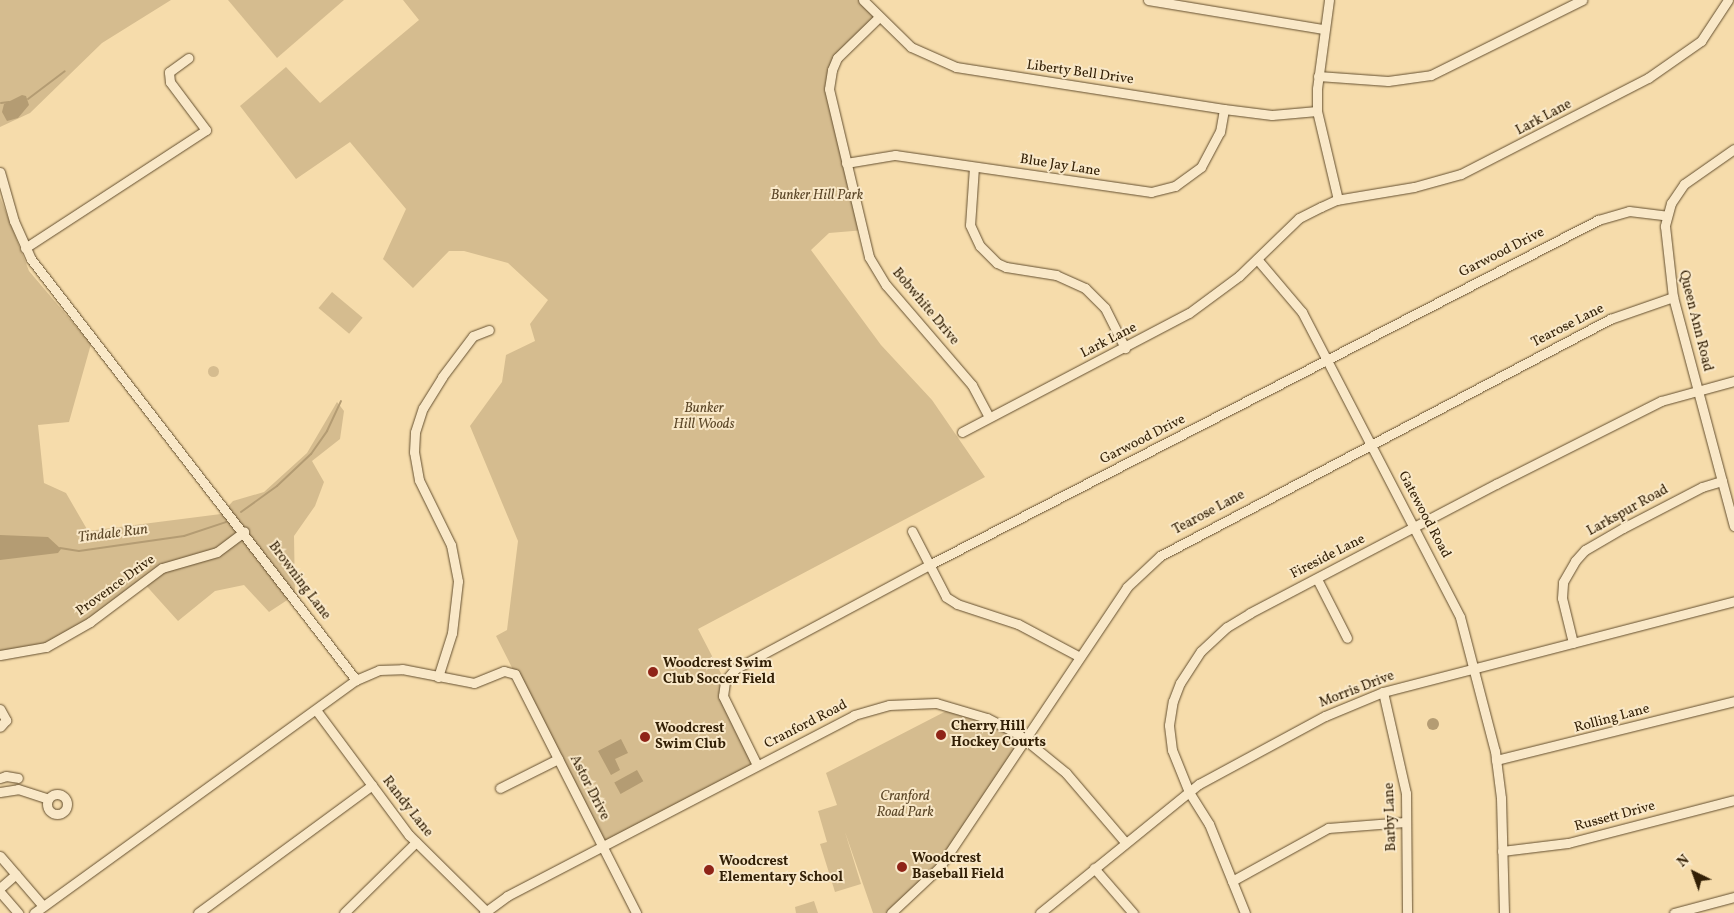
<!DOCTYPE html>
<style>
body{margin:0}
#map{position:relative;width:1734px;height:913px;overflow:hidden;background:#f6dcab;font-family:Vollkorn,serif}
div>[style]{position:absolute}
[style*='--x']{left:calc(var(--x)*1px);top:calc(var(--y)*1px);width:calc(var(--w)*1px);rotate:calc(var(--a)*1deg)}
.green>*{inset:0;background:#d5bc8f;transform-origin:0 0}
.round{border-radius:50%}
.water>*{inset:0;background:#b49c73;transform-origin:0 0}
.stream>*{height:2px;margin:-1px;padding:0 1px;transform-origin:1px;border-radius:1px;background:#b49c73}
.roads{filter:drop-shadow(0 0 1px #644f2f) drop-shadow(0 0 1px #644f2f)}
.minor>*{height:9px;margin:-4.5px;padding:0 4.5px;transform-origin:4.5px;border-radius:4.5px;background:#f9e8c8}
.minor>.ring{margin:-4.5px;padding:0;box-sizing:content-box;background:none;border:9px solid #f9e8c8;border-radius:50%}
.dots>*{width:14px;height:14px;translate:-50% -50%;box-sizing:border-box;border:2px solid #f9e8c8;border-radius:50%}
span{translate:-50% -50%;white-space:nowrap;text-align:center;line-height:1.15;-webkit-text-stroke:4px #f9e8c8;paint-order:stroke}
.street-label{font-size:14px;color:#332006}
.park-label{font-size:14px;color:#5c4728;font-style:italic}
.poi-label{font-size:14px;color:#332006;font-weight:700}
.left{translate:0 -50%;text-align:left}
.water-label{font-size:15px;color:#604b2c;font-style:italic}
.north{position:absolute;left:1669px;top:848px;width:50px;height:50px;-webkit-text-stroke:4px #f9e8c8;paint-order:stroke;rotate:318deg;font-size:14px;font-weight:700;line-height:20px;text-align:center;color:#332006}
.north::after{content:'';display:block;margin:auto;width:18px;height:22px;background:#332006;clip-path:polygon(50% 0,100% 100%,50% 72%,0 100%)}
</style>
<div id="map">
<div class="green">
<div style="clip-path:polygon(0 0,171px 0,102px 43px,30px 113px,0 127px)"></div>
<div style="clip-path:polygon(228px 0,344px 0,277px 58px)"></div>
<div style="clip-path:polygon(403px 0,867px 0,878px 20px,840px 60px,829px 89px,865px 230px,829px 233px,811px 250px,881px 345px,932px 400px,985px 477px,698px 629px,725px 681px,723px 685px,757px 765px,602px 845px,496px 636px,507px 630px,518px 541px,470px 426px,502px 382px,506px 355px,535px 341px,530px 324px,548px 300px,508px 263px,464px 251px,449px 251px,413px 288px,383px 259px,406px 209px,350px 142px,296px 179px,240px 106px,286px 67px,320px 103px,419px 20px)"></div>
<div style="clip-path:polygon(0 197px,29px 271px,91px 344px,69px 422px,38px 425px,44px 483px,66px 493px,88px 531px,221px 514px,233px 501px,264px 492px,307px 453px,337px 402px,344px 411px,340px 439px,312px 461px,324px 482px,315px 506px,294px 536px,295px 595px,269px 612px,244px 585px,215px 591px,178px 621px,142px 581px,42px 650px,0 651px)"></div>
<div style="left:332px;top:292px;width:40px;height:21px;rotate:40deg"></div>
<div class="round" style="left:207.5px;top:365.5px;width:11px;height:11px"></div>
<div style="clip-path:polygon(954px 707px,1027px 740px,957px 843px,891px 913px,873px 913px,845px 832px,861px 884px,835px 892px,820px 844px,827px 842px,818px 811px,837px 805px,826px 773px)"></div>
<div style="clip-path:polygon(814px 901px,818px 913px,796px 913px,795px 907px)"></div>
</div>
<div class="water">
<div style="clip-path:polygon(22px 95px,26px 96px,29px 105px,18px 118px,7px 121px,2px 112px,4px 104px)"></div>
<div style="clip-path:polygon(0 535px,48px 537px,61px 549px,58px 553px,0 560px)"></div>
<div class="round" style="left:1427px;top:718px;width:12px;height:12px"></div>
<div style="clip-path:polygon(621px 739px,628px 753px,615px 759px,620px 770px,611px 775px,598px 751px)"></div>
<div style="left:637px;top:770px;width:13px;height:26px;rotate:61deg"></div>
</div>
<div class="stream">
<div style="--x:28;--y:99;--w:46;--a:-37.1"></div>
<div style="--x:1;--y:103;--w:8;--a:-7"></div>
<div style="--x:241;--y:512;--w:44;--a:-35.8"></div>
<div style="--x:277;--y:486;--w:47;--a:-43.3"></div>
<div style="--x:311;--y:454;--w:28;--a:-55"></div>
<div style="--x:327;--y:431;--w:33;--a:-65"></div>
<div style="--x:60;--y:548;--w:19;--a:9"></div>
<div style="--x:79;--y:551;--w:106;--a:-8.1"></div>
<div style="--x:184;--y:536;--w:44;--a:-18.4"></div>
</div>
<div class="roads">
<div class="minor">
<div style="--x:863;--y:0;--w:67;--a:44.4"></div>
<div style="--x:911;--y:47;--w:49;--a:24"></div>
<div style="--x:956;--y:67;--w:271;--a:8.9"></div>
<div style="--x:1224;--y:109;--w:48;--a:7.1"></div>
<div style="--x:1272;--y:115;--w:45;--a:-5.1"></div>
<div style="--x:1148;--y:0;--w:178;--a:9.4"></div>
<div style="--x:1329;--y:0;--w:90;--a:97.7"></div>
<div style="--x:1317;--y:89;--w:22;--a:90"></div>
<div style="--x:1317;--y:111;--w:91;--a:76.7"></div>
<div style="--x:878;--y:18;--w:57;--a:135.7"></div>
<div style="--x:837;--y:58;--w:13;--a:113"></div>
<div style="--x:832;--y:70;--w:19;--a:99"></div>
<div style="--x:829;--y:89;--w:173;--a:76.6"></div>
<div style="--x:869;--y:257;--w:33;--a:59"></div>
<div style="--x:886;--y:285;--w:132;--a:49.3"></div>
<div style="--x:972;--y:385;--w:36;--a:62"></div>
<div style="--x:1318;--y:76;--w:70;--a:4.1"></div>
<div style="--x:1388;--y:81;--w:43;--a:-7.9"></div>
<div style="--x:1431;--y:75;--w:169;--a:-26.4"></div>
<div style="--x:1734;--y:149;--w:61;--a:145"></div>
<div style="--x:1684;--y:184;--w:23;--a:124"></div>
<div style="--x:1671;--y:203;--w:24;--a:105"></div>
<div style="--x:1665;--y:226;--w:71;--a:83.6"></div>
<div style="--x:1673;--y:297;--w:237;--a:75.1"></div>
<div style="--x:846;--y:163;--w:50;--a:-9.3"></div>
<div style="--x:895;--y:155;--w:259;--a:8.2"></div>
<div style="--x:1151;--y:192;--w:25;--a:-14"></div>
<div style="--x:1175;--y:186;--w:32;--a:-36"></div>
<div style="--x:1201;--y:167;--w:40;--a:-62"></div>
<div style="--x:1220;--y:132;--w:23;--a:-80"></div>
<div style="--x:974;--y:167;--w:58;--a:93.9"></div>
<div style="--x:970;--y:225;--w:23;--a:65"></div>
<div style="--x:980;--y:246;--w:24;--a:45"></div>
<div style="--x:997;--y:263;--w:10;--a:24"></div>
<div style="--x:1006;--y:267;--w:51;--a:9.1"></div>
<div style="--x:1056;--y:275;--w:32;--a:24"></div>
<div style="--x:1085;--y:288;--w:28;--a:45"></div>
<div style="--x:1105;--y:308;--w:45;--a:63.4"></div>
<div style="--x:0;--y:172;--w:51;--a:74.1"></div>
<div style="--x:14;--y:221;--w:42;--a:65.9"></div>
<div style="--x:31;--y:259;--w:532;--a:52.33"></div>
<div style="--x:25;--y:248;--w:216;--a:-33.1"></div>
<div style="--x:206;--y:130;--w:60;--a:-126.9"></div>
<div style="--x:170;--y:82;--w:10;--a:-96"></div>
<div style="--x:169;--y:72;--w:24;--a:-36"></div>
<div style="--x:1257;--y:259;--w:70;--a:49.7"></div>
<div style="--x:1302;--y:312;--w:343;--a:62.6"></div>
<div style="--x:1460;--y:617;--w:138;--a:75.4"></div>
<div style="--x:1495;--y:751;--w:47;--a:82.7"></div>
<div style="--x:1501;--y:798;--w:115;--a:88.5"></div>
<div style="--x:962;--y:432;--w:256;--a:-27.7"></div>
<div style="--x:1189;--y:313;--w:62;--a:-36.5"></div>
<div style="--x:1239;--y:276;--w:83;--a:-44"></div>
<div style="--x:1299;--y:218;--w:25;--a:-27"></div>
<div style="--x:1321;--y:207;--w:17;--a:-25"></div>
<div style="--x:1336;--y:200;--w:79;--a:-9.5"></div>
<div style="--x:1414;--y:187;--w:49;--a:-15.5"></div>
<div style="--x:1461;--y:174;--w:210;--a:-27.2"></div>
<div style="--x:1648;--y:78;--w:65;--a:-34.9"></div>
<div style="--x:1701;--y:41;--w:49;--a:-56.6"></div>
<div style="--x:912;--y:531;--w:74;--a:62.7"></div>
<div style="--x:946;--y:597;--w:13;--a:32"></div>
<div style="--x:957;--y:604;--w:64;--a:18.2"></div>
<div style="--x:1018;--y:624;--w:70;--a:28"></div>
<div style="--x:1317;--y:579;--w:66;--a:63"></div>
<div style="--x:1573;--y:643;--w:46;--a:-103.7"></div>
<div style="--x:1562;--y:598;--w:16;--a:-86"></div>
<div style="--x:1563;--y:582;--w:24;--a:-60"></div>
<div style="--x:1575;--y:561;--w:15;--a:-48"></div>
<div style="--x:1585;--y:550;--w:44;--a:-30.1"></div>
<div style="--x:1623;--y:528;--w:89;--a:-27.4"></div>
<div style="--x:1702;--y:487;--w:21;--a:-17"></div>
<div style="--x:0;--y:655;--w:47;--a:-9.9"></div>
<div style="--x:46;--y:647;--w:51;--a:-29.6"></div>
<div style="--x:90;--y:622;--w:90;--a:-36.9"></div>
<div style="--x:162;--y:568;--w:57;--a:-16.2"></div>
<div style="--x:217;--y:552;--w:34;--a:-37"></div>
<div style="--x:438;--y:677;--w:46;--a:-72.3"></div>
<div style="--x:452;--y:633;--w:52;--a:-83.4"></div>
<div style="--x:458;--y:581;--w:37;--a:-101"></div>
<div style="--x:451;--y:545;--w:72;--a:-116.2"></div>
<div style="--x:419;--y:480;--w:28;--a:-100"></div>
<div style="--x:414;--y:452;--w:20;--a:-87"></div>
<div style="--x:415;--y:432;--w:25;--a:-72"></div>
<div style="--x:423;--y:408;--w:36;--a:-58"></div>
<div style="--x:442;--y:377;--w:51;--a:-52.9"></div>
<div style="--x:473;--y:336;--w:17;--a:-21"></div>
<div style="--x:1383;--y:692;--w:104;--a:77.2"></div>
<div style="--x:1406;--y:793;--w:120;--a:89.5"></div>
<div style="--x:0;--y:709;--w:13;--a:61"></div>
<div style="--x:6;--y:720;--w:9;--a:131"></div>
<div style="--x:316;--y:710;--w:156;--a:53.4"></div>
<div style="--x:409;--y:835;--w:108;--a:44.6"></div>
<div style="--x:1496;--y:760;--w:245;--a:-13.9"></div>
<div style="--x:757;--y:765;--w:77;--a:-116.2"></div>
<div style="--x:723;--y:696;--w:15;--a:-82"></div>
<div style="--x:725;--y:681;--w:16;--a:-50"></div>
<div style="--x:735;--y:669;--w:220;--a:-28.2"></div>
<div style="--x:929;--y:565;--w:753;--a:-27.28"></div>
<div style="--x:1598;--y:220;--w:32;--a:-16"></div>
<div style="--x:1629;--y:211;--w:38;--a:7"></div>
<div style="--x:0;--y:778;--w:6;--a:-18"></div>
<div style="--x:6;--y:776;--w:12;--a:9"></div>
<div style="--x:500;--y:788;--w:65;--a:-26.6"></div>
<div style="--x:0;--y:792;--w:18;--a:-9"></div>
<div style="--x:18;--y:789;--w:32;--a:18"></div>
<div class="ring" style="left:47px;top:794px;width:11px;height:11px"></div>
<div style="--x:1502;--y:851;--w:66;--a:-6.9"></div>
<div style="--x:1568;--y:843;--w:171;--a:-14.5"></div>
<div style="--x:0;--y:856;--w:66;--a:49.3"></div>
<div style="--x:1094;--y:868;--w:60;--a:49.1"></div>
<div style="--x:1232;--y:881;--w:110;--a:-28.9"></div>
<div style="--x:1328;--y:828;--w:77;--a:-4.5"></div>
<div style="--x:0;--y:888;--w:21;--a:-41"></div>
<div style="--x:0;--y:892;--w:28;--a:49"></div>
<div style="--x:34;--y:913;--w:397;--a:-35.9"></div>
<div style="--x:356;--y:680;--w:25;--a:-23"></div>
<div style="--x:379;--y:670;--w:23;--a:-2"></div>
<div style="--x:402;--y:669;--w:73;--a:11"></div>
<div style="--x:474;--y:683;--w:32;--a:-22"></div>
<div style="--x:504;--y:671;--w:11;--a:15"></div>
<div style="--x:515;--y:674;--w:268;--a:63.1"></div>
<div style="--x:198;--y:913;--w:216;--a:-36.3"></div>
<div style="--x:344;--y:913;--w:101;--a:-44.6"></div>
<div style="--x:484;--y:913;--w:29;--a:-36"></div>
<div style="--x:507;--y:896;--w:391;--a:-27.5"></div>
<div style="--x:854;--y:715;--w:36;--a:-16"></div>
<div style="--x:889;--y:705;--w:47;--a:-2.4"></div>
<div style="--x:936;--y:703;--w:53;--a:16.4"></div>
<div style="--x:987;--y:718;--w:34;--a:27"></div>
<div style="--x:1017;--y:733;--w:63;--a:39.2"></div>
<div style="--x:1066;--y:773;--w:91;--a:49.5"></div>
<div style="--x:891;--y:913;--w:66;--a:-43.2"></div>
<div style="--x:939;--y:868;--w:338;--a:-56.2"></div>
<div style="--x:1127;--y:587;--w:45;--a:-43.2"></div>
<div style="--x:1160;--y:556;--w:509;--a:-27.77"></div>
<div style="--x:1610;--y:319;--w:67;--a:-19.2"></div>
<div style="--x:1040;--y:913;--w:205;--a:-39.1"></div>
<div style="--x:1199;--y:784;--w:143;--a:-28.4"></div>
<div style="--x:1325;--y:716;--w:63;--a:-22.5"></div>
<div style="--x:1383;--y:692;--w:363;--a:-14.5"></div>
<div style="--x:1245;--y:913;--w:96;--a:-112"></div>
<div style="--x:1209;--y:824;--w:38;--a:-122"></div>
<div style="--x:1189;--y:792;--w:45;--a:-112"></div>
<div style="--x:1172;--y:750;--w:25;--a:-97"></div>
<div style="--x:1169;--y:725;--w:24;--a:-81"></div>
<div style="--x:1173;--y:701;--w:19;--a:-69"></div>
<div style="--x:1180;--y:683;--w:38;--a:-57"></div>
<div style="--x:1201;--y:651;--w:35;--a:-43"></div>
<div style="--x:1227;--y:627;--w:27;--a:-31"></div>
<div style="--x:1250;--y:613;--w:278;--a:-27.7"></div>
<div style="--x:1496;--y:484;--w:185;--a:-26.7"></div>
<div style="--x:1661;--y:401;--w:76;--a:-15.3"></div>
<div style="--x:1674;--y:913;--w:62;--a:-14.9"></div>
</div>
</div>
<div class="dots">
<div style="left:653px;top:672px;background:#8f2418"></div>
<div style="left:941px;top:735px;background:#8f2418"></div>
<div style="left:645px;top:737px;background:#8f2418"></div>
<div style="left:902px;top:867px;background:#8f2418"></div>
<div style="left:709px;top:870px;background:#8f2418"></div>
</div>
<div class="street-label">
<span style="left:1080px;top:73px;rotate:8deg">Liberty Bell Drive</span>
<span style="left:1544px;top:118px;rotate:-28deg">Lark Lane</span>
<span style="left:1060px;top:166px;rotate:9deg">Blue Jay Lane</span>
<span style="left:1502px;top:253px;rotate:-27deg">Garwood Drive</span>
<span style="left:925px;top:307px;rotate:50deg">Bobwhite Drive</span>
<span style="left:1695px;top:321px;rotate:76deg">Queen Ann Road</span>
<span style="left:1568px;top:326px;rotate:-27deg">Tearose Lane</span>
<span style="left:1109px;top:341px;rotate:-27deg">Lark Lane</span>
<span style="left:1143px;top:440px;rotate:-27deg">Garwood Drive</span>
<span style="left:1628px;top:511px;rotate:-29deg">Larkspur Road</span>
<span style="left:1209px;top:513px;rotate:-28deg">Tearose Lane</span>
<span style="left:1424px;top:515px;rotate:62deg">Gatewood Road</span>
<span style="left:1328px;top:557px;rotate:-27deg">Fireside Lane</span>
<span style="left:299px;top:581px;rotate:53deg">Browning Lane</span>
<span style="left:116px;top:586px;rotate:-36deg">Provence Drive</span>
<span style="left:1357px;top:690px;rotate:-21deg">Morris Drive</span>
<span style="left:1612px;top:719px;rotate:-15deg">Rolling Lane</span>
<span style="left:806px;top:725px;rotate:-27deg">Cranford Road</span>
<span style="left:589px;top:788px;rotate:63deg">Astor Drive</span>
<span style="left:407px;top:807px;rotate:52deg">Randy Lane</span>
<span style="left:1391px;top:817px;rotate:-92deg">Barby Lane</span>
<span style="left:1615px;top:817px;rotate:-15deg">Russett Drive</span>
</div>
<div class="park-label">
<span style="left:817px;top:196px">Bunker Hill Park</span>
<span style="left:704px;top:417px">Bunker<br>Hill Woods</span>
<span style="left:905px;top:805px">Cranford<br>Road Park</span>
</div>
<div class="poi-label">
<span class="left" style="left:663px;top:672px">Woodcrest Swim<br>Club Soccer Field</span>
<span class="left" style="left:951px;top:735px">Cherry Hill<br>Hockey Courts</span>
<span class="left" style="left:655px;top:737px">Woodcrest<br>Swim Club</span>
<span class="left" style="left:912px;top:867px">Woodcrest<br>Baseball Field</span>
<span class="left" style="left:719px;top:870px">Woodcrest<br>Elementary School</span>
</div>
<div class="water-label">
<span style="left:113px;top:534px;rotate:-7deg">Tindale Run</span>
</div>
<div class="north">N</div>
</div>
